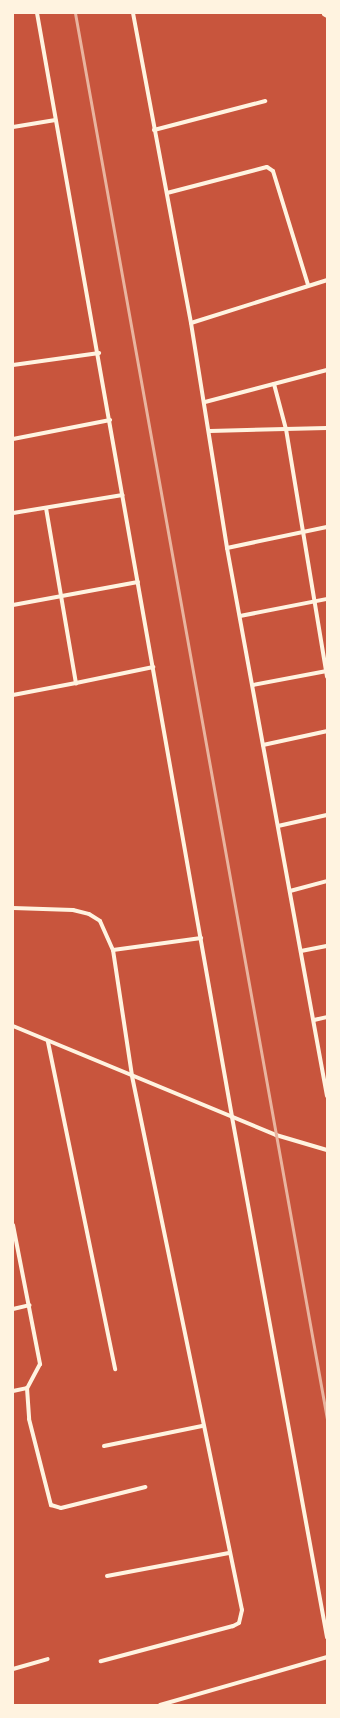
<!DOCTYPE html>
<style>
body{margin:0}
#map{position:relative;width:340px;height:1718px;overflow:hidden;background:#c8553d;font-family:Cabin,sans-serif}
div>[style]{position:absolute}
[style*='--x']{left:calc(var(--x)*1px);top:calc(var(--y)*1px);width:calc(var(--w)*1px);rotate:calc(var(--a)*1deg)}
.minor>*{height:4px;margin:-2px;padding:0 2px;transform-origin:2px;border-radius:2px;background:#fff3e0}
.tertiary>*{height:7px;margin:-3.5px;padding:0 3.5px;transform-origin:3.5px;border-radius:3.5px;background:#fff3e0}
.rail>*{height:3px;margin:-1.5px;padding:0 1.5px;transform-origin:1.5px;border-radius:1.5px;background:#e9b49f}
span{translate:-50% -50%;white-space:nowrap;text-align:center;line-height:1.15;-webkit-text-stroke:3px #fff3e0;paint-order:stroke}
.frame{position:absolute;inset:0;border:14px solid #fff3e0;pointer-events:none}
</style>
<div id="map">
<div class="minor">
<div style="--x:37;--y:13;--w:1121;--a:79.98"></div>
<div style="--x:232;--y:1117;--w:529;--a:79.65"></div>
<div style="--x:133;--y:13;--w:315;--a:79.4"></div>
<div style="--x:191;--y:323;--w:228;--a:80.9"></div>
<div style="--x:227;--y:548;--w:557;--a:79.66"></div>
<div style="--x:13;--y:127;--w:43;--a:-9.5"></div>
<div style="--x:154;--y:130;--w:115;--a:-14.6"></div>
<div style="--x:167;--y:193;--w:103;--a:-14.6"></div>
<div style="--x:267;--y:167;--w:7;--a:34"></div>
<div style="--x:273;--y:171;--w:119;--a:72.9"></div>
<div style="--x:191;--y:323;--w:143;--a:-17.5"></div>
<div style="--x:13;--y:365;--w:87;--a:-7.9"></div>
<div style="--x:274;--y:384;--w:47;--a:75.1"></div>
<div style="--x:286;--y:429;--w:251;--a:80.6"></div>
<div style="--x:205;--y:402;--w:126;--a:-14.7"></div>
<div style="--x:210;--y:431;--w:117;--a:-1.5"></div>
<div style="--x:13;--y:439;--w:99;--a:-11.1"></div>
<div style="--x:46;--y:508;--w:178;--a:80.3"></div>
<div style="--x:76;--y:683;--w:79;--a:-11.7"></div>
<div style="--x:13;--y:513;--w:111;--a:-9.3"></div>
<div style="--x:227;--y:548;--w:102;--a:-11.9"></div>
<div style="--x:13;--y:605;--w:127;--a:-10.4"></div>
<div style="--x:240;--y:616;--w:89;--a:-11.1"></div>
<div style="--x:253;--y:685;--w:75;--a:-10.7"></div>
<div style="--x:13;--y:695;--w:64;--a:-10.8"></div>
<div style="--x:263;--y:745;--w:66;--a:-12.3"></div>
<div style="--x:278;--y:826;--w:50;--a:-12.7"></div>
<div style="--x:290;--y:891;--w:38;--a:-15"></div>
<div style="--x:13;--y:908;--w:60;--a:1.9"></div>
<div style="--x:73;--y:910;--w:16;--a:14"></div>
<div style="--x:89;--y:914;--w:13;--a:32"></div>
<div style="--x:100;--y:921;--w:32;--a:66"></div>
<div style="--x:113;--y:950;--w:127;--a:81.4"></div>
<div style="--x:132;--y:1076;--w:545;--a:78.36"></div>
<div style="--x:242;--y:1610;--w:13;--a:103"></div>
<div style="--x:239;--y:1623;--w:7;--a:153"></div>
<div style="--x:233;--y:1626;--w:137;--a:165.1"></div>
<div style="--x:113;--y:950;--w:89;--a:-7.8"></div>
<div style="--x:301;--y:951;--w:26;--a:-11"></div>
<div style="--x:314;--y:1020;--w:13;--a:-13"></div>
<div style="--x:13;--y:1026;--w:285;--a:22.5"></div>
<div style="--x:276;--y:1135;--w:53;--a:16.4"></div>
<div style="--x:48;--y:1042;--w:334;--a:78.4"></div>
<div style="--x:13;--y:1225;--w:142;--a:79"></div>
<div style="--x:40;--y:1364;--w:27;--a:118"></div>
<div style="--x:27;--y:1388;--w:31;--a:86"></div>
<div style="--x:29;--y:1419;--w:89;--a:75.7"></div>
<div style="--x:51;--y:1505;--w:10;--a:17"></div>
<div style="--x:61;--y:1508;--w:87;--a:-14"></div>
<div style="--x:13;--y:1309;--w:17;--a:-13"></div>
<div style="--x:13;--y:1391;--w:14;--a:-12"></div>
<div style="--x:104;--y:1446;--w:100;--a:-11.5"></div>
<div style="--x:107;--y:1576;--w:124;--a:-10.7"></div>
<div style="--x:13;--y:1669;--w:36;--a:-16"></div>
<div style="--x:160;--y:1705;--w:174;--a:-16"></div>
</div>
<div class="tertiary">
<div style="--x:325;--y:13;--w:2;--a:27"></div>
</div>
<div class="rail">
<div style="--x:75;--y:13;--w:1428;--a:79.84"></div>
</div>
<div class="frame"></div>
</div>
